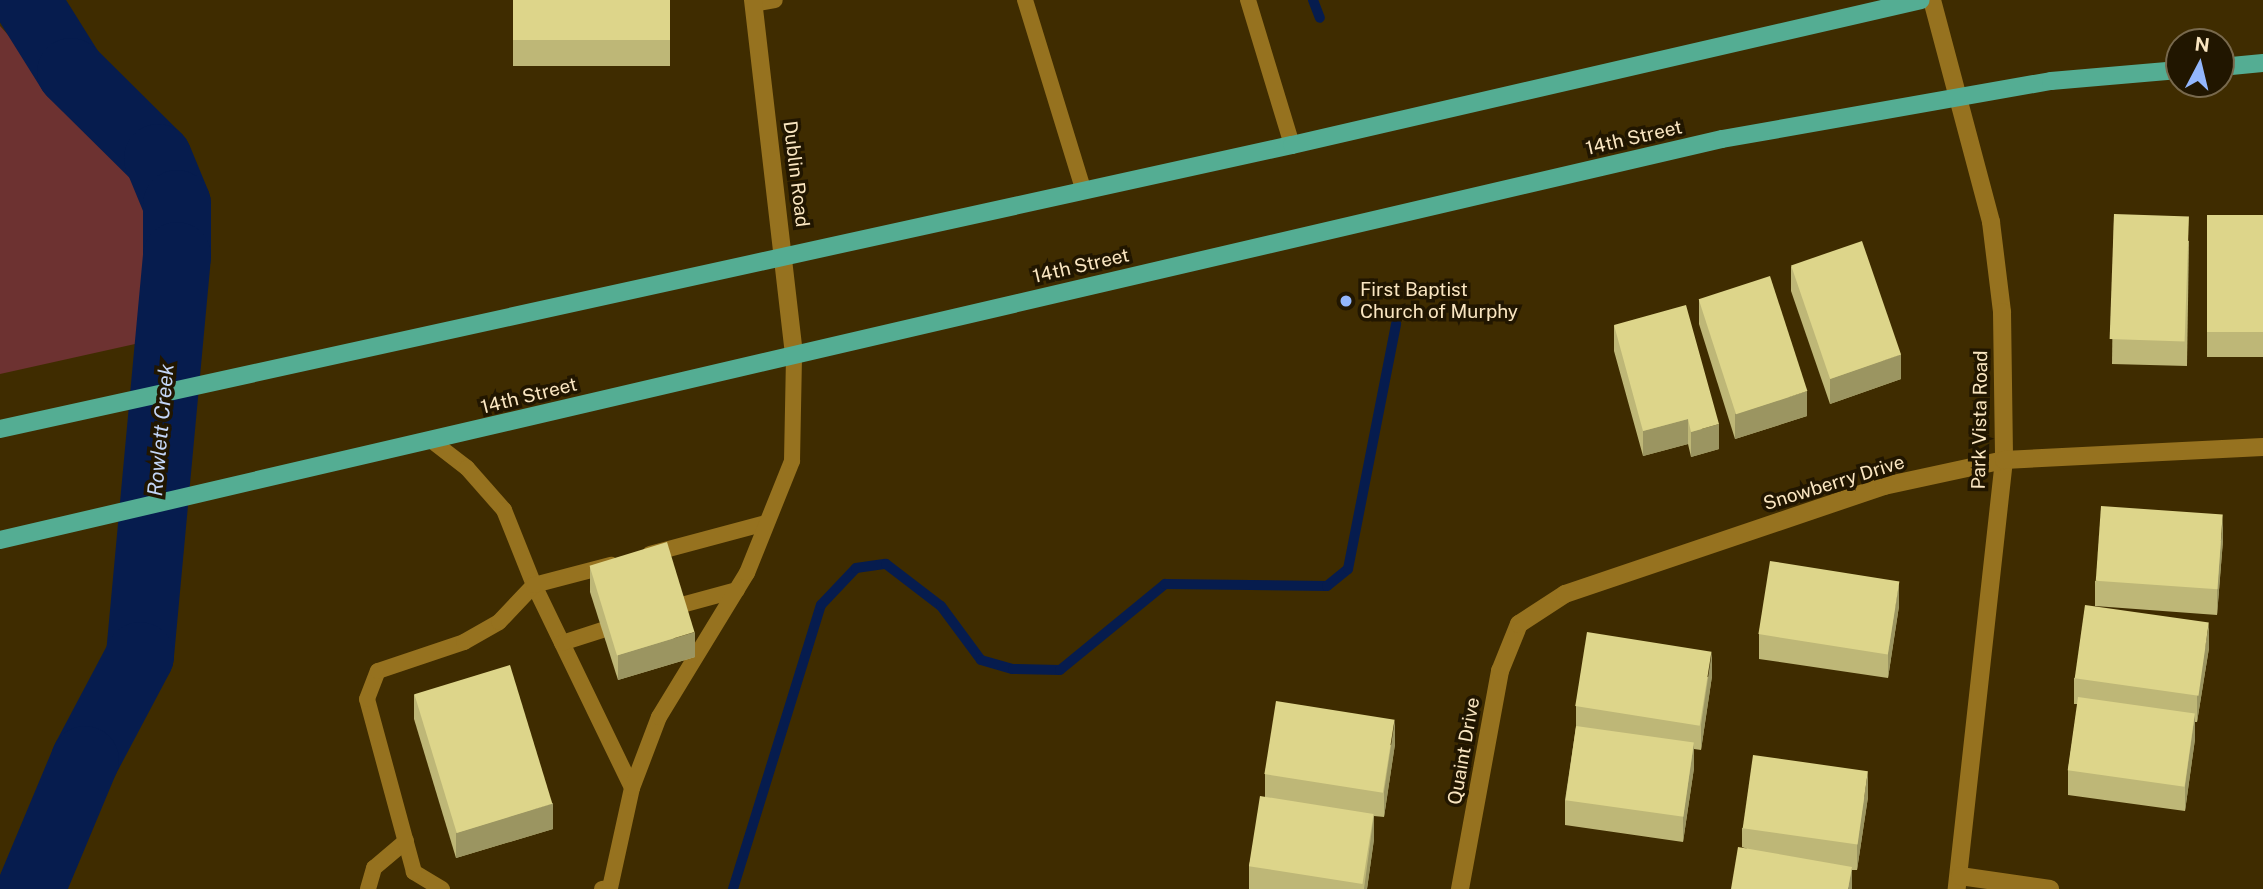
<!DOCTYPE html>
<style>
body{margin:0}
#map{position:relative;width:2263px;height:889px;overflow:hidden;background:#3f2c00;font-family:"Public Sans",sans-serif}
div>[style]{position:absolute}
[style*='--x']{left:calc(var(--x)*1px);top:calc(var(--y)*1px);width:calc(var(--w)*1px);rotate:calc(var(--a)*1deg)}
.green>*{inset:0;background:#6d3231}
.stream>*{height:10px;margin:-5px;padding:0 5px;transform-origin:5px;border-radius:5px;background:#061c4e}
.river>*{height:68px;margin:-34px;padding:0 34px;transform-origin:34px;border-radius:34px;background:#061c4e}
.service>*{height:16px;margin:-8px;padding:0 8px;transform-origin:8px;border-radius:8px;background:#96721f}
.minor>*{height:18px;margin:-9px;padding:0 9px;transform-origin:9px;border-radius:9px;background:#96721f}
.primary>*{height:18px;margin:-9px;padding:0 9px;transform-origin:9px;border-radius:9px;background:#54ad93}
.wall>*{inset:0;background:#beb777;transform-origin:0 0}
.shaded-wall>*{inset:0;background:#9b9561}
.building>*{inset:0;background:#ddd58a;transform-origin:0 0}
.dots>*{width:19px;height:19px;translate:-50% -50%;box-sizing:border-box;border:4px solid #211600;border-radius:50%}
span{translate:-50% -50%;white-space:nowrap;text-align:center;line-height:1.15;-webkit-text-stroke:7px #211600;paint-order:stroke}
.street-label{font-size:19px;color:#fae6c1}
.poi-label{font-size:19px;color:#fae6c1}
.left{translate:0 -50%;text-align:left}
.water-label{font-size:21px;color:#c4d6f7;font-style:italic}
.north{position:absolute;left:2165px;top:28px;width:70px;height:70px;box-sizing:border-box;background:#211600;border:2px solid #78694d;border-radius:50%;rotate:7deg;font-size:19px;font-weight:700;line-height:28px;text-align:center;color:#fae6c1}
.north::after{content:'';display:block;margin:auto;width:24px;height:32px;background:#93b7fd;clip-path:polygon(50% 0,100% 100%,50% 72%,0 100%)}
</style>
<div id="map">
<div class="green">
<div style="clip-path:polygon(0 26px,152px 193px,153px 340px,0 374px)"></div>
</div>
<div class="stream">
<div style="--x:1313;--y:0;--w:19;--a:69"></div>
<div style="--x:733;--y:889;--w:297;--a:-72.8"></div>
<div style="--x:821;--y:605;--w:51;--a:-46.6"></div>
<div style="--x:856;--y:568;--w:30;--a:-8"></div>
<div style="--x:886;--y:564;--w:69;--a:37.4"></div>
<div style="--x:941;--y:606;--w:67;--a:53.5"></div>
<div style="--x:981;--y:660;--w:33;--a:16"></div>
<div style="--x:1013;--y:669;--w:47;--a:1.2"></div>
<div style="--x:1060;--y:670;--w:136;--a:-39.3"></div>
<div style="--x:1165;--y:584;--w:162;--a:0.7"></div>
<div style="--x:1327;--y:586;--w:27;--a:-39"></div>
<div style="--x:1348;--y:569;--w:250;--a:-78.9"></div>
</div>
<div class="river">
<div style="--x:26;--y:0;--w:85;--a:58"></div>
<div style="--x:71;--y:72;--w:122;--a:44.7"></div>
<div style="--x:158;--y:158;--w:50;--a:67.6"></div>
<div style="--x:177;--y:204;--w:52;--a:90"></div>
<div style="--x:177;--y:256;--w:402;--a:95.3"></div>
<div style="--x:140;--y:656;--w:118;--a:117.9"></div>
<div style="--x:85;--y:760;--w:140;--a:112.7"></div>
</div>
<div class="service">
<div style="--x:1025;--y:0;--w:198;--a:72.9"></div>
<div style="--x:1248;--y:0;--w:152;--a:73.1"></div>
<div style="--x:753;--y:4;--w:22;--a:-10"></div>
<div style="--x:432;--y:441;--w:44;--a:37.6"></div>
<div style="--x:467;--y:468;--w:56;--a:48.6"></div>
<div style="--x:504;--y:510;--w:81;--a:68.2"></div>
<div style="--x:534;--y:585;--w:225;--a:64.2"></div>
<div style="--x:650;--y:554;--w:120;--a:-15"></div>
<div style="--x:678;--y:606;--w:61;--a:-15.2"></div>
<div style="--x:562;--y:643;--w:42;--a:-18"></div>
<div style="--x:368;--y:889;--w:22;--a:-74"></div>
<div style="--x:374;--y:868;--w:42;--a:-40.2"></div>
<div style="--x:442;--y:889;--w:33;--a:-149"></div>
<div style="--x:414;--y:872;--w:179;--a:-105.2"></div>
<div style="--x:367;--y:699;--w:30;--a:-69"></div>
<div style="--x:378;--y:671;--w:91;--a:-18.6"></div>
<div style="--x:464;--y:642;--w:40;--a:-29.7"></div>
<div style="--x:499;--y:622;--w:51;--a:-46.6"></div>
<div style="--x:534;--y:585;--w:80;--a:-14.6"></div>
<div style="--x:602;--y:889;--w:8;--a:-7"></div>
<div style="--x:610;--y:888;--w:102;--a:-77.6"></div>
<div style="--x:632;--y:788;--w:76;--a:-69.2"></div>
<div style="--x:659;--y:717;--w:169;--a:-58.6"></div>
<div style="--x:747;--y:573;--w:121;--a:-68.1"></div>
<div style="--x:792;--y:461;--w:107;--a:-88.9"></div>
</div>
<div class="minor">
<div style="--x:753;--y:0;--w:356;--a:83.4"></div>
<div style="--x:1932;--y:0;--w:230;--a:75.1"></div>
<div style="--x:1991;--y:222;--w:91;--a:83"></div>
<div style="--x:2002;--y:312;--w:148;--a:89.2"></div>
<div style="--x:2004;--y:460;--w:432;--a:96.3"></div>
<div style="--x:1960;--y:876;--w:91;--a:8.2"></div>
<div style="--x:1460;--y:889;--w:222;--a:-79.6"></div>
<div style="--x:1500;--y:671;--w:51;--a:-68"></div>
<div style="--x:1519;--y:624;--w:55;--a:-33.1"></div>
<div style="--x:1565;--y:594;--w:337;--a:-18.7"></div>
<div style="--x:1884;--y:486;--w:123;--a:-12.2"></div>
<div style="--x:2004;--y:460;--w:259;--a:-2.9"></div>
</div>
<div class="primary">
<div style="--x:2221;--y:67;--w:42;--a:-5.4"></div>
<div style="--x:0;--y:429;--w:1323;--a:-12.4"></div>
<div style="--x:1292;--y:145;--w:645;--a:-12.98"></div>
<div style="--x:0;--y:540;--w:1768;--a:-13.11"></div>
<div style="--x:1722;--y:139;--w:334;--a:-10"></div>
<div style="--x:2051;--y:81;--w:128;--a:-4.9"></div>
</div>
<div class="wall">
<div style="left:513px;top:0;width:157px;height:66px"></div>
<div style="clip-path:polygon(2114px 214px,2189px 241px,2187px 366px,2112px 364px)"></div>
<div style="left:2263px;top:215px;width:142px;height:56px;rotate:90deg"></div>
<div style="clip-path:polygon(1791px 266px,1901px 379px,1830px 404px,1791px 291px)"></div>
<div style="clip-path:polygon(1699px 299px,1807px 416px,1735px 439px,1699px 324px)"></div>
<div style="clip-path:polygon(1614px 325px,1719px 449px,1691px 457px,1688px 444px,1643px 456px,1614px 351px)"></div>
<div style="clip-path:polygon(2223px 540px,2217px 615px,2095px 606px,2095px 581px)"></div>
<div style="clip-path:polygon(590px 566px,695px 657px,618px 680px,590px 592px)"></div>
<div style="clip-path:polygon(1899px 606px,1888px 678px,1759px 659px,1759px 634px)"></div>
<div style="clip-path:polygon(2209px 648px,2197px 722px,2195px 722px,2195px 739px,2185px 811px,2068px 795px,2068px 770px,2078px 704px,2074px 704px,2074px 678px)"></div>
<div style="clip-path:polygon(1712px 676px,1701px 750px,1694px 749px,1694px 768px,1683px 842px,1565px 825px,1565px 800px,1576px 727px,1576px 706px)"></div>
<div style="clip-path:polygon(414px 694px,553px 829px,456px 858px,414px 719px)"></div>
<div style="clip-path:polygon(1395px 744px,1384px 817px,1374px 816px,1374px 839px,1367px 889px,1249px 889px,1249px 866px,1265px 797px,1265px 774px)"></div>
<div style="clip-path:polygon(1868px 797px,1857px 870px,1852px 870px,1852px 889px,1742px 847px,1742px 828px)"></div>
</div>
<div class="shaded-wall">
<div style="clip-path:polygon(1901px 354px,1901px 379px,1830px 404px,1830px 379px)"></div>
<div style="clip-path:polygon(1807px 391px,1807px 416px,1735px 439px,1735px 414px)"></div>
<div style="clip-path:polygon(1688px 419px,1688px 444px,1643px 456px,1643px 431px)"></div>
<div style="clip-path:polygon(1719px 424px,1719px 449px,1691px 457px,1691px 432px)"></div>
<div style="clip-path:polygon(2223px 515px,2223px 540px,2217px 615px,2217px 590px)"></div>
<div style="clip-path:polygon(1899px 581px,1899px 606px,1888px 678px,1888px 653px)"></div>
<div style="clip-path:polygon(2209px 623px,2209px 648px,2197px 722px,2197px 697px)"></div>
<div style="clip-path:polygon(695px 632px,695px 657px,618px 680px,618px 655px)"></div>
<div style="clip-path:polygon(1712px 651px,1712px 676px,1701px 750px,1701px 725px)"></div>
<div style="clip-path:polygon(2195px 714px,2195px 739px,2185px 811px,2185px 786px)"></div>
<div style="clip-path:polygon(1395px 719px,1395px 744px,1384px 817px,1384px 792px)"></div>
<div style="clip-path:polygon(1694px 743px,1694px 768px,1683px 842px,1683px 817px)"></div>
<div style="clip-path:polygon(1868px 771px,1868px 797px,1857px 870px,1857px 845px)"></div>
<div style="clip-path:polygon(553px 803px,553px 829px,456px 858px,456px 833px)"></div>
<div style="clip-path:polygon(1374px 814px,1374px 839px,1367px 889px,1364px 889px)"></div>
<div style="clip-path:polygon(1852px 867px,1852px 889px,1848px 889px)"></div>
</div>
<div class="building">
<div style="left:513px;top:0;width:157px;height:40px"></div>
<div style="left:2114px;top:214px;width:75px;height:125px;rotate:2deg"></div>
<div style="left:2263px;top:215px;width:117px;height:56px;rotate:90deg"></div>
<div style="left:1862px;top:241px;width:120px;height:75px;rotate:71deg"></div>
<div style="left:1770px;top:276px;width:121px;height:75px;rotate:72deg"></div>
<div style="clip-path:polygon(1686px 305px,1719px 424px,1691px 432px,1688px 419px,1643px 431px,1614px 325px)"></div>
<div style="left:2101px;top:506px;width:122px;height:75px;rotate:4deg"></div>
<div style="left:667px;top:542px;width:94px;height:81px;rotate:73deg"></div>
<div style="left:1770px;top:561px;width:131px;height:74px;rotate:9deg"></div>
<div style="left:2085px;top:605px;width:125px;height:74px;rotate:8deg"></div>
<div style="left:1587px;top:632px;width:126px;height:75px;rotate:9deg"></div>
<div style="left:510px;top:665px;width:145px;height:100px;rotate:73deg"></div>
<div style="left:2078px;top:697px;width:118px;height:74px;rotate:8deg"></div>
<div style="left:1276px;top:701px;width:120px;height:74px;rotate:9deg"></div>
<div style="left:1576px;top:726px;width:119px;height:75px;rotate:8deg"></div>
<div style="left:1753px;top:755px;width:116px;height:74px;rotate:8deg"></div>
<div style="left:1260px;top:796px;width:115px;height:71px;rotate:9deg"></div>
<div style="clip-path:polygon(1738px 847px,1852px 867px,1848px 889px,1731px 889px)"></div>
</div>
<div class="dots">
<div style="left:1346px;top:301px;background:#93b7fd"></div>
</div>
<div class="street-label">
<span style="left:1634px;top:138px;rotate:-13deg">14th Street</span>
<span style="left:796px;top:174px;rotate:83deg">Dublin Road</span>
<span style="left:1081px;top:266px;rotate:-13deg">14th Street</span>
<span style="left:529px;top:396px;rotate:-14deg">14th Street</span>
<span style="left:1980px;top:420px;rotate:-89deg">Park Vista Road</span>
<span style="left:1834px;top:483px;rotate:-17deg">Snowberry Drive</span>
<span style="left:1464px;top:751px;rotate:-80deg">Quaint Drive</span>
</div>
<div class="poi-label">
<span class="left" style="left:1360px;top:301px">First Baptist<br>Church of Murphy</span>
</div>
<div class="water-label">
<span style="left:161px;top:430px;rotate:-85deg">Rowlett Creek</span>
</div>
<div class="north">N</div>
</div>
